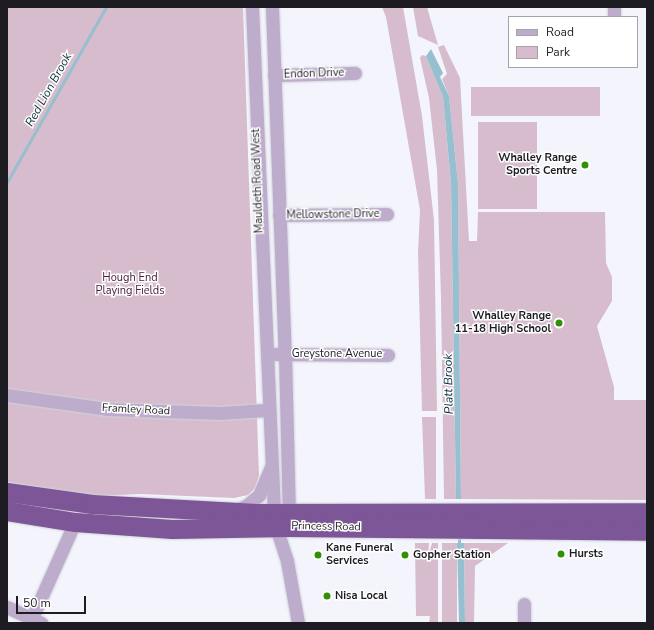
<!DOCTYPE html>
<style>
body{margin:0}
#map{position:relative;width:654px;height:630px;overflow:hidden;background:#f4f5fc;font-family:"Nunito Sans",sans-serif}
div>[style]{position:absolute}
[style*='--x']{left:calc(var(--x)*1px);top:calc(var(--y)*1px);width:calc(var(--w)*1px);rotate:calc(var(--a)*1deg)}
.green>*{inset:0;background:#d6bccd;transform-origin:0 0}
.water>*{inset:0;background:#96bfcf}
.stream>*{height:3px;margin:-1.5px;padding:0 1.5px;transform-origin:1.5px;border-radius:1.5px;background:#96bfcf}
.roads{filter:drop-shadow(0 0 1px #d1d2d9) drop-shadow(0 0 1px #d1d2d9)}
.minor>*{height:13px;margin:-6.5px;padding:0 6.5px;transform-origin:6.5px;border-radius:6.5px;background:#beaccc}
.highway>*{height:19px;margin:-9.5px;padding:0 9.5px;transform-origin:9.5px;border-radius:9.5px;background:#7d5698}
.dots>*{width:11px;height:11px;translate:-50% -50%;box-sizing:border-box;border:2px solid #fff;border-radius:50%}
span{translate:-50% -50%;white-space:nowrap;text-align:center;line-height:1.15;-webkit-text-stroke:3px #fff;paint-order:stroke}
.street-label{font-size:11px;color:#1c1c22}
.poi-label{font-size:11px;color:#1c1c22;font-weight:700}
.right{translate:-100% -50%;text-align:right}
.left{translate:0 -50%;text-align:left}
.park-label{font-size:11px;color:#451a3a}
.water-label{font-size:12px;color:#072e3b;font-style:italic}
.frame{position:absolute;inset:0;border:8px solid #1c1c22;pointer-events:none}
.legend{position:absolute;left:508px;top:16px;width:130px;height:52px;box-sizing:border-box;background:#fff;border:1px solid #a4a4a7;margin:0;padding:5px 7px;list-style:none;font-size:12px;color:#1c1c22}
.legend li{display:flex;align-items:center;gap:8px;height:20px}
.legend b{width:20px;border:1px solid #a4a4a7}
.scale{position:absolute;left:16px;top:596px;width:70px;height:18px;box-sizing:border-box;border:2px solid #1c1c22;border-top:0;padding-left:5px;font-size:12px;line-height:14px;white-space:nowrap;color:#1c1c22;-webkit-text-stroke:3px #fff;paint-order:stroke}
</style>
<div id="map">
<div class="green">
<div style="clip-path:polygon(7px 7px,243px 7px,259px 476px,255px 488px,248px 495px,234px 498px,140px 494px,95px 496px,7px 482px)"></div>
<div style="clip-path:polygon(382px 7px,403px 7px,422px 116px,434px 220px,437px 411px,422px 411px,418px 253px,420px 210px,386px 17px)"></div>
<div style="clip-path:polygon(413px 7px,427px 7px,438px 45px,418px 36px)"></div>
<div style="clip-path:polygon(444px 45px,460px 78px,469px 241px,477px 241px,478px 212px,605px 212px,606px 263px,612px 277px,612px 301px,597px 326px,614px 387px,614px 400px,647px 400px,647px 500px,461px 499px,458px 183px,449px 96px,442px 79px,447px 74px,438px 47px)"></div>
<div style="clip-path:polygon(422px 55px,426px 56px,443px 97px,451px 183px,456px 499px,444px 499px,441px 298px,437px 170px,429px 98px,420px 58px)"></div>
<div style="left:471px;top:87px;width:129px;height:29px"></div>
<div style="left:478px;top:122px;width:59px;height:87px"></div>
<div style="clip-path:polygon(422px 417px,436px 417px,436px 499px,425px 499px)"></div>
<div style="clip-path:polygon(415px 543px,429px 543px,428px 557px,432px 543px,438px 543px,438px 623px,429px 623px,430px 616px,416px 616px)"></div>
<div style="left:442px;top:543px;width:15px;height:80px"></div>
<div style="clip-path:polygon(464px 543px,508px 543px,475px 566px,474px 623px,465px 623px)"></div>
</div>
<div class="water">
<div style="clip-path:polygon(431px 49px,443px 73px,440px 77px,449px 96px,458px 183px,461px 499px,456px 499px,451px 183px,443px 97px,426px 56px)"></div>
<div style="clip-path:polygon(457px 543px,464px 543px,465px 623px,459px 623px)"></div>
</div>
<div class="stream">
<div style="--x:7;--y:182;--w:201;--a:-60.5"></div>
<div style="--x:459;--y:535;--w:12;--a:90"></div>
</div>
<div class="roads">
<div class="minor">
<div style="--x:252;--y:7;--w:505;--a:87.51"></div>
<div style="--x:274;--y:512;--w:15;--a:82"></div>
<div style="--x:276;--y:527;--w:36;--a:72"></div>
<div style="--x:287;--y:561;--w:63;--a:79.9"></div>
<div style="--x:272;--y:7;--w:347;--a:87.9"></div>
<div style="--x:285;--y:354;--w:167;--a:88.6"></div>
<div style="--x:614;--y:7;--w:10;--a:90"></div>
<div style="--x:274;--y:75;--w:81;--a:-1.4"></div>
<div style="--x:279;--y:215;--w:108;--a:-0.5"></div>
<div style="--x:276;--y:354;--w:112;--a:0.5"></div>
<div style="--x:7;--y:395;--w:100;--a:8"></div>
<div style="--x:106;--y:409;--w:114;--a:2"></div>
<div style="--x:220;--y:413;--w:46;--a:-3.7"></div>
<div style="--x:236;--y:510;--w:11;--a:-22"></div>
<div style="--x:246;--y:506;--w:17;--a:-40"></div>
<div style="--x:259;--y:495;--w:30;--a:-67"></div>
<div style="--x:524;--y:604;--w:19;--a:90"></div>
<div style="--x:7;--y:607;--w:38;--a:25"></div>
<div style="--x:32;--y:618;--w:105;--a:-65.9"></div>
</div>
<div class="highway">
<div style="--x:7;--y:492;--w:86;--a:8"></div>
<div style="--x:92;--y:504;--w:165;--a:3.1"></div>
<div style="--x:257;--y:513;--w:390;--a:-0.1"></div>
<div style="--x:7;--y:511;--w:69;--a:9.2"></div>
<div style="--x:75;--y:522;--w:97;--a:4.1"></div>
<div style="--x:172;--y:529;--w:117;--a:-1"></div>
<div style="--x:289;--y:527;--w:358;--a:0.6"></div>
</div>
</div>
<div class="dots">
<div style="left:585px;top:165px;background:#329004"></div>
<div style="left:559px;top:323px;background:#329004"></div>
<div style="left:561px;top:554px;background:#329004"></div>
<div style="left:318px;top:555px;background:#329004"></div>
<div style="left:405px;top:555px;background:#329004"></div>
<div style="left:327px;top:596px;background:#329004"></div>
</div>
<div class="street-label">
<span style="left:314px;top:74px;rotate:-2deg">Endon Drive</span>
<span style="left:258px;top:181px;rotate:-92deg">Mauldeth Road West</span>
<span style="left:333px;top:215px;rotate:-1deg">Mellowstone Drive</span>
<span style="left:337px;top:354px">Greystone Avenue</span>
<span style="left:136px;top:410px;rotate:3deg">Framley Road</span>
<span style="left:326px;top:527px;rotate:1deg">Princess Road</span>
</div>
<div class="poi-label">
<span class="right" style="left:577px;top:165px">Whalley Range<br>Sports Centre</span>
<span class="right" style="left:551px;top:323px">Whalley Range<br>11-18 High School</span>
<span class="left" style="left:326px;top:555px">Kane Funeral<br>Services</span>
<span class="left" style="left:569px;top:554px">Hursts</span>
<span class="left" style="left:413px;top:555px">Gopher Station</span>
<span class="left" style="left:335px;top:596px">Nisa Local</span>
</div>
<div class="park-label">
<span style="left:130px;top:285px">Hough End<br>Playing Fields</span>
</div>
<div class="water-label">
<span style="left:49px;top:90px;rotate:-61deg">Red Lion Brook</span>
<span style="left:449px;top:384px;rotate:-91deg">Platt Brook</span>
</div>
<div class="frame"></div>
<ul class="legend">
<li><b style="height:5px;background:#beaccc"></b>Road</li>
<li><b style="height:11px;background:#d6bccd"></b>Park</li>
</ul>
<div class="scale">50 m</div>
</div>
